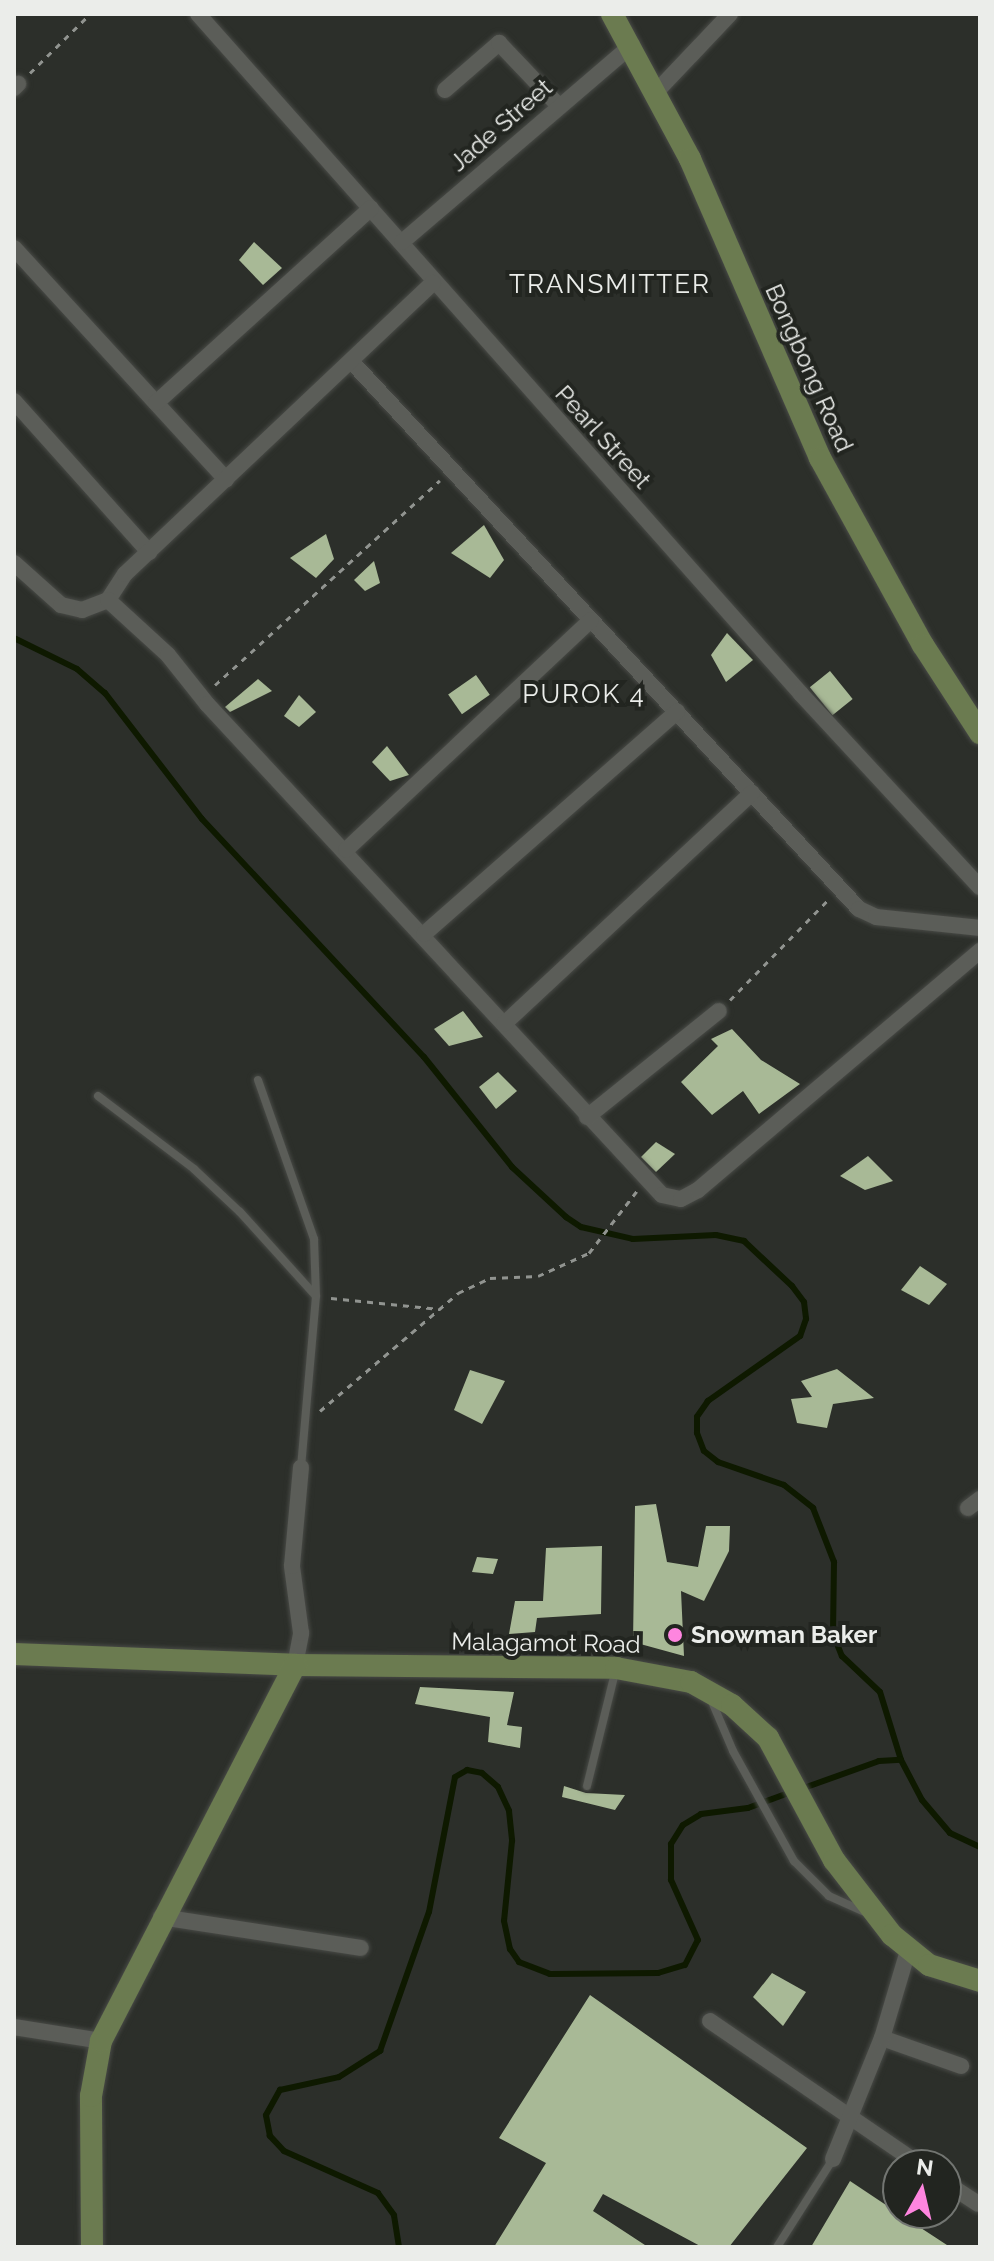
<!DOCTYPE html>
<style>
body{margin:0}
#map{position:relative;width:994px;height:2261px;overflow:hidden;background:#2c2f2a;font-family:Raleway,sans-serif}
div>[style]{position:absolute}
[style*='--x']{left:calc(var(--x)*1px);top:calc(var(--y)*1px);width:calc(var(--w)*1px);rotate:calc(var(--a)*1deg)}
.stream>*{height:6px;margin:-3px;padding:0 3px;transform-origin:3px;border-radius:3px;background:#0e1900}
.building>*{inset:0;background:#a8b996;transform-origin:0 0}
.path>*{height:3px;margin-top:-1.5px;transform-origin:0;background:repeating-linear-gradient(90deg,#919490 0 6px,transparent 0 12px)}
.roads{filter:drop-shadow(0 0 2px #484a46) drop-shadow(0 0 2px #484a46)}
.lane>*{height:8px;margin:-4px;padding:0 4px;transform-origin:4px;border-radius:4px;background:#5b5d58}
.street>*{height:16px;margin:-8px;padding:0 8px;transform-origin:8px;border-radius:8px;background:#5b5d58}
.secondary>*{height:22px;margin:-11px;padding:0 11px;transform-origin:11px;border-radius:11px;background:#6b7b50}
.dots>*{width:22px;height:22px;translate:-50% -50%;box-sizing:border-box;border:4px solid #222520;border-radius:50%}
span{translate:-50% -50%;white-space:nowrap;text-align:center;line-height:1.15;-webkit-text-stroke:8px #222520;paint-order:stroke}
.street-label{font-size:24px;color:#ebedea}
.poi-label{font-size:24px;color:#ebedea;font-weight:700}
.left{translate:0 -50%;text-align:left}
.neighbourhood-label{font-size:26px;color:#ebedea;letter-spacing:2px}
.frame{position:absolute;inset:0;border:16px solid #ebedea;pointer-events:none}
.north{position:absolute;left:882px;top:2149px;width:80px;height:80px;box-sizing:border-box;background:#222520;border:2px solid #727571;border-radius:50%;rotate:8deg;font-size:22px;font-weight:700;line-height:32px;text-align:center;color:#ebedea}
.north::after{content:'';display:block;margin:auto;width:28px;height:36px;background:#fe85df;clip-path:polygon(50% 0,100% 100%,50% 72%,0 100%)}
</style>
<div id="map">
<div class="stream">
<div style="--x:14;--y:638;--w:70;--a:26.2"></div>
<div style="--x:77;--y:669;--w:37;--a:41"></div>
<div style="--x:105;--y:693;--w:159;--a:52.4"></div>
<div style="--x:202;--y:819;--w:325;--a:47"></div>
<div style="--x:424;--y:1057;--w:141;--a:51.3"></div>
<div style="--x:512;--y:1167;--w:74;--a:42.8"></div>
<div style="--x:566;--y:1217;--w:18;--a:34"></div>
<div style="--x:581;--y:1227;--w:53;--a:13"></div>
<div style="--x:633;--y:1239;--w:83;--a:-2.8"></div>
<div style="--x:716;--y:1235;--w:29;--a:12"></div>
<div style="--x:744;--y:1241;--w:66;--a:43.2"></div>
<div style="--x:792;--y:1286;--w:20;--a:53"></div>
<div style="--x:804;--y:1302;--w:17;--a:83"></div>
<div style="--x:806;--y:1319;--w:18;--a:109"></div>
<div style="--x:800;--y:1336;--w:113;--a:144.8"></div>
<div style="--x:708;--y:1401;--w:19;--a:125"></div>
<div style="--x:697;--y:1417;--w:16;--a:90"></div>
<div style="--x:697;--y:1433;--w:19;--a:69"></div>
<div style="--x:704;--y:1451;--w:18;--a:38"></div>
<div style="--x:718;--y:1462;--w:70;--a:19.2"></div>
<div style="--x:784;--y:1485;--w:37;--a:38"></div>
<div style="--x:813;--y:1508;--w:58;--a:68.7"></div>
<div style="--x:834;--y:1562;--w:72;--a:90.8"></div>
<div style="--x:833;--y:1634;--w:24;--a:68"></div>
<div style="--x:842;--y:1656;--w:52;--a:43.5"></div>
<div style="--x:880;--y:1692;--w:71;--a:72.8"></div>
<div style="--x:901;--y:1760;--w:45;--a:62.3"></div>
<div style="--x:922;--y:1800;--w:43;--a:49.7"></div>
<div style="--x:950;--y:1833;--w:33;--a:25"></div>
<div style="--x:801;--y:1789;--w:83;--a:-19.7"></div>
<div style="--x:879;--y:1761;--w:22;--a:-3"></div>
<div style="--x:399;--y:2247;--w:32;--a:-99"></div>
<div style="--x:394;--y:2215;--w:27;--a:-126"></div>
<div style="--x:378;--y:2193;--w:103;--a:-155.9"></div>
<div style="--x:284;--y:2151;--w:21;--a:-133"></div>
<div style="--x:270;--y:2136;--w:21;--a:-101"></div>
<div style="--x:266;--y:2115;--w:29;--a:-61"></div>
<div style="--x:280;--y:2090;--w:60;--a:-12.4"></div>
<div style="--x:339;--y:2077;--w:49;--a:-32.4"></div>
<div style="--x:380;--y:2051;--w:147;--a:-70.6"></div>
<div style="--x:429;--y:1912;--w:137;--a:-79.1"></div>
<div style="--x:455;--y:1777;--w:14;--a:-30"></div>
<div style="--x:467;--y:1770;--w:15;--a:11"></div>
<div style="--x:482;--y:1773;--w:21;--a:41"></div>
<div style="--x:498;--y:1787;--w:26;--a:65"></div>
<div style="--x:509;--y:1811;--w:30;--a:84"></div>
<div style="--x:512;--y:1841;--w:80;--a:95.7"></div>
<div style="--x:504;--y:1921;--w:29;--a:78"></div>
<div style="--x:510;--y:1949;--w:16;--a:55"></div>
<div style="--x:519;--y:1962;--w:33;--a:21"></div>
<div style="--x:550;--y:1974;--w:108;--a:-0.5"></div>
<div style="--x:658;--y:1973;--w:28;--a:-17"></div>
<div style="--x:685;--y:1965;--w:28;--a:-63"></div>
<div style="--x:698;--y:1940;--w:66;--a:-114.2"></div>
<div style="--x:671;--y:1880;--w:36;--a:-90"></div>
<div style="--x:671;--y:1844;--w:22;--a:-58"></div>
<div style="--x:683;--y:1825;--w:21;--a:-31"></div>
<div style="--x:701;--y:1814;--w:47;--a:-7.3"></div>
<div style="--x:748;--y:1808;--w:46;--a:-20.4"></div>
</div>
<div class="building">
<div style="clip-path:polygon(254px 242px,282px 268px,263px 285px,239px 260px)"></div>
<div style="clip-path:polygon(484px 525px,504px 560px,490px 578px,451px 553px)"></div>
<div style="clip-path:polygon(326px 534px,334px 559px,316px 578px,290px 558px)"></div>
<div style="clip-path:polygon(374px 561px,380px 583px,365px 591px,354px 580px)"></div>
<div style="clip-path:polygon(727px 633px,753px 660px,726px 682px,711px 655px)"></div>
<div style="left:830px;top:671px;width:36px;height:26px;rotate:51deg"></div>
<div style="left:476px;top:675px;width:24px;height:34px;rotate:55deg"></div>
<div style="clip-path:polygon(258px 679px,272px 691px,230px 712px,225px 707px)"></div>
<div style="clip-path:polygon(299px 695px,316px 712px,299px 727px,284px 716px)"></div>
<div style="clip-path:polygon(387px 746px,409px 775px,390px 781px,372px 762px)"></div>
<div style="clip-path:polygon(463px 1011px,483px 1037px,449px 1046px,434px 1029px)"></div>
<div style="clip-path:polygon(732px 1029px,761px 1060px,800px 1084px,759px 1114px,743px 1091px,712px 1115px,681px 1082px,718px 1046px,711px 1039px)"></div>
<div style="clip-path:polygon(498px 1072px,517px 1091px,496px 1109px,479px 1087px)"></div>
<div style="clip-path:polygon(656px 1142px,675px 1154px,656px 1172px,641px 1157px)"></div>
<div style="clip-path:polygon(868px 1156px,893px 1181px,865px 1190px,840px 1176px)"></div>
<div style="clip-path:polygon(920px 1266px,947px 1284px,929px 1305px,901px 1290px)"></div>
<div style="clip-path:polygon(837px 1369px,874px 1398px,833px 1404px,827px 1428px,797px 1423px,791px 1399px,812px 1397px,801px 1381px)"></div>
<div style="clip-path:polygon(470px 1370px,505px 1381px,482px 1424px,454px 1410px)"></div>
<div style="clip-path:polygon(656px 1504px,667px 1562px,698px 1567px,706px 1526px,730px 1526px,729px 1551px,704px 1601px,681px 1591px,684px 1656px,633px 1642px,635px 1506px)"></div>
<div style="clip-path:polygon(602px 1546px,601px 1614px,537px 1618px,535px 1632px,509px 1634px,515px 1601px,543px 1601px,546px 1548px)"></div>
<div style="clip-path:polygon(477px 1557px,498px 1559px,493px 1574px,472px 1572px)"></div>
<div style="clip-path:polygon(420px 1687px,514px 1692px,507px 1725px,522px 1727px,520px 1748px,488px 1742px,490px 1717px,415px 1704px)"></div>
<div style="clip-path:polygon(564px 1786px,586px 1793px,625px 1795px,615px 1810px,562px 1797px)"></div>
<div style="clip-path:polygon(772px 1973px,806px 1992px,783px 2026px,753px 1997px)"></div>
<div style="clip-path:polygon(590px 1995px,807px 2148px,729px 2247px,702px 2247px,603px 2194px,593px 2211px,648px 2247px,494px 2247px,546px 2163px,499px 2138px)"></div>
<div style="clip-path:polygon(850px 2181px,898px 2213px,950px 2247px,811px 2247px)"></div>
</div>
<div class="path">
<div style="--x:30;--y:73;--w:84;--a:-44.5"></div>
<div style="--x:215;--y:685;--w:304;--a:-42.3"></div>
<div style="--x:730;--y:1000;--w:140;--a:-45.6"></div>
<div style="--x:331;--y:1298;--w:109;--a:5.8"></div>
<div style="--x:320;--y:1411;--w:182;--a:-40.5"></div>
<div style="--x:458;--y:1293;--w:35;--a:-25"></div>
<div style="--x:490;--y:1278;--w:48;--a:-2.4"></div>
<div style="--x:538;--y:1276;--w:56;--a:-24.3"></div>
<div style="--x:589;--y:1253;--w:78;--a:-52.3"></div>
</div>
<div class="roads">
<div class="lane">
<div style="--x:258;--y:1080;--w:169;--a:70.6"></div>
<div style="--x:314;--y:1239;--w:57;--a:88"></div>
<div style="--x:316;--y:1296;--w:171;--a:95"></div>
<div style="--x:98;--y:1096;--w:121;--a:37.2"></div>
<div style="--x:194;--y:1169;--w:63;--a:43.1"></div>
<div style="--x:240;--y:1212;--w:113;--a:47.9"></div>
<div style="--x:710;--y:1697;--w:59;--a:66.9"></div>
<div style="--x:733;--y:1751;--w:126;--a:61"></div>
<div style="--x:794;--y:1861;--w:49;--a:45"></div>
<div style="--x:829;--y:1896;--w:44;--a:24.2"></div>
<div style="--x:587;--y:1786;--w:121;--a:-76.1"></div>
<div style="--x:777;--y:2247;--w:104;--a:-57.5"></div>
</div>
<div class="street">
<div style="--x:198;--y:14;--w:909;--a:48.43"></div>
<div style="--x:801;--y:694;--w:263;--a:47.2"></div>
<div style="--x:14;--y:88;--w:6;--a:-45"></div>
<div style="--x:445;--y:90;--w:72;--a:-41"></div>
<div style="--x:499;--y:43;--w:88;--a:46.4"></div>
<div style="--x:657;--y:91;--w:106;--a:-46.5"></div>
<div style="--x:402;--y:242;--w:303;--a:-40.6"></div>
<div style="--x:14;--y:248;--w:314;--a:47.5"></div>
<div style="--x:351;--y:361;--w:747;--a:47.17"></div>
<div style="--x:859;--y:909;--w:19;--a:25"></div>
<div style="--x:876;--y:917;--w:105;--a:6"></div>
<div style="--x:14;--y:401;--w:203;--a:48.2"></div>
<div style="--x:156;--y:403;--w:290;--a:-42.2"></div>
<div style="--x:14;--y:563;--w:63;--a:41.8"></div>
<div style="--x:61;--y:605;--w:22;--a:13"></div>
<div style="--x:82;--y:610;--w:28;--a:-21"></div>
<div style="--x:108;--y:600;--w:31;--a:-57"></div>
<div style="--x:125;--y:574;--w:424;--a:-43.4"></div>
<div style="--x:108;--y:600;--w:81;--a:42.5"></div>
<div style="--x:168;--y:655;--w:63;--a:51.5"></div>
<div style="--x:207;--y:704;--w:669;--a:47.18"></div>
<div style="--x:662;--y:1195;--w:19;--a:12"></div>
<div style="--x:681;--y:1199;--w:19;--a:-28"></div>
<div style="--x:698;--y:1190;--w:370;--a:-40.3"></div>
<div style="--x:346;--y:850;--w:336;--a:-43.2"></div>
<div style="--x:424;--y:934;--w:337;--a:-41.3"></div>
<div style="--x:504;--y:1024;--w:339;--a:-43"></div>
<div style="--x:587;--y:1117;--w:169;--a:-38.8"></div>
<div style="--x:968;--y:1508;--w:15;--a:-37"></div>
<div style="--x:295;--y:1665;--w:33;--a:-79"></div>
<div style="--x:301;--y:1633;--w:68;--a:-97.7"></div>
<div style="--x:292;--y:1566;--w:99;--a:-84.8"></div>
<div style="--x:161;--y:1917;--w:202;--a:8.8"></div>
<div style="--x:710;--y:2021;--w:255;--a:34.4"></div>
<div style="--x:14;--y:2027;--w:88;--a:9.1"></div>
<div style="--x:882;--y:2038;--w:84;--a:19.5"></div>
<div style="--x:833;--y:2159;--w:131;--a:-68"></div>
<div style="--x:882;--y:2038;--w:91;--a:-73.4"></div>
<div style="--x:946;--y:2183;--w:38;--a:33"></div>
</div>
<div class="secondary">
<div style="--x:612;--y:14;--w:165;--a:61.7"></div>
<div style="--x:690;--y:159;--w:326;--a:66.5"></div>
<div style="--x:820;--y:458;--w:213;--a:61.2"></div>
<div style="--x:923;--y:645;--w:105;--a:57.1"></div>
<div style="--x:14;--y:1654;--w:281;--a:2.2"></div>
<div style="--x:295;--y:1665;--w:321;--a:0.5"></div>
<div style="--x:616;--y:1668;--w:76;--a:10.6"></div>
<div style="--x:691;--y:1682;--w:47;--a:29.3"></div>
<div style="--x:732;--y:1705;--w:49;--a:42.5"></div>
<div style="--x:768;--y:1738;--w:139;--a:61.6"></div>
<div style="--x:834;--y:1860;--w:95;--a:52.3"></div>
<div style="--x:892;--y:1935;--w:48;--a:39"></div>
<div style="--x:929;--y:1965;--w:53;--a:17.4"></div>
<div style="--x:92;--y:2247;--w:151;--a:-90.4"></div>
<div style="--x:91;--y:2096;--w:56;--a:-79.7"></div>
<div style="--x:101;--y:2041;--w:423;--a:-62.7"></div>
</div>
</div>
<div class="dots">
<div style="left:675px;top:1635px;background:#fe85df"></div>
</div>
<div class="street-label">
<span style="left:501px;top:125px;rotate:-41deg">Jade Street</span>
<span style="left:809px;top:368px;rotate:66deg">Bongbong Road</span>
<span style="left:603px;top:437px;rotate:48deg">Pearl Street</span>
<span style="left:546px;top:1643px;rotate:1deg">Malagamot Road</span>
</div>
<div class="poi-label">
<span class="left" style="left:691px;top:1635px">Snowman Baker</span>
</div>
<div class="neighbourhood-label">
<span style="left:610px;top:285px">TRANSMITTER</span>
<span style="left:584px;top:695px">PUROK 4</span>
</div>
<div class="frame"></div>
<div class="north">N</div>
</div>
